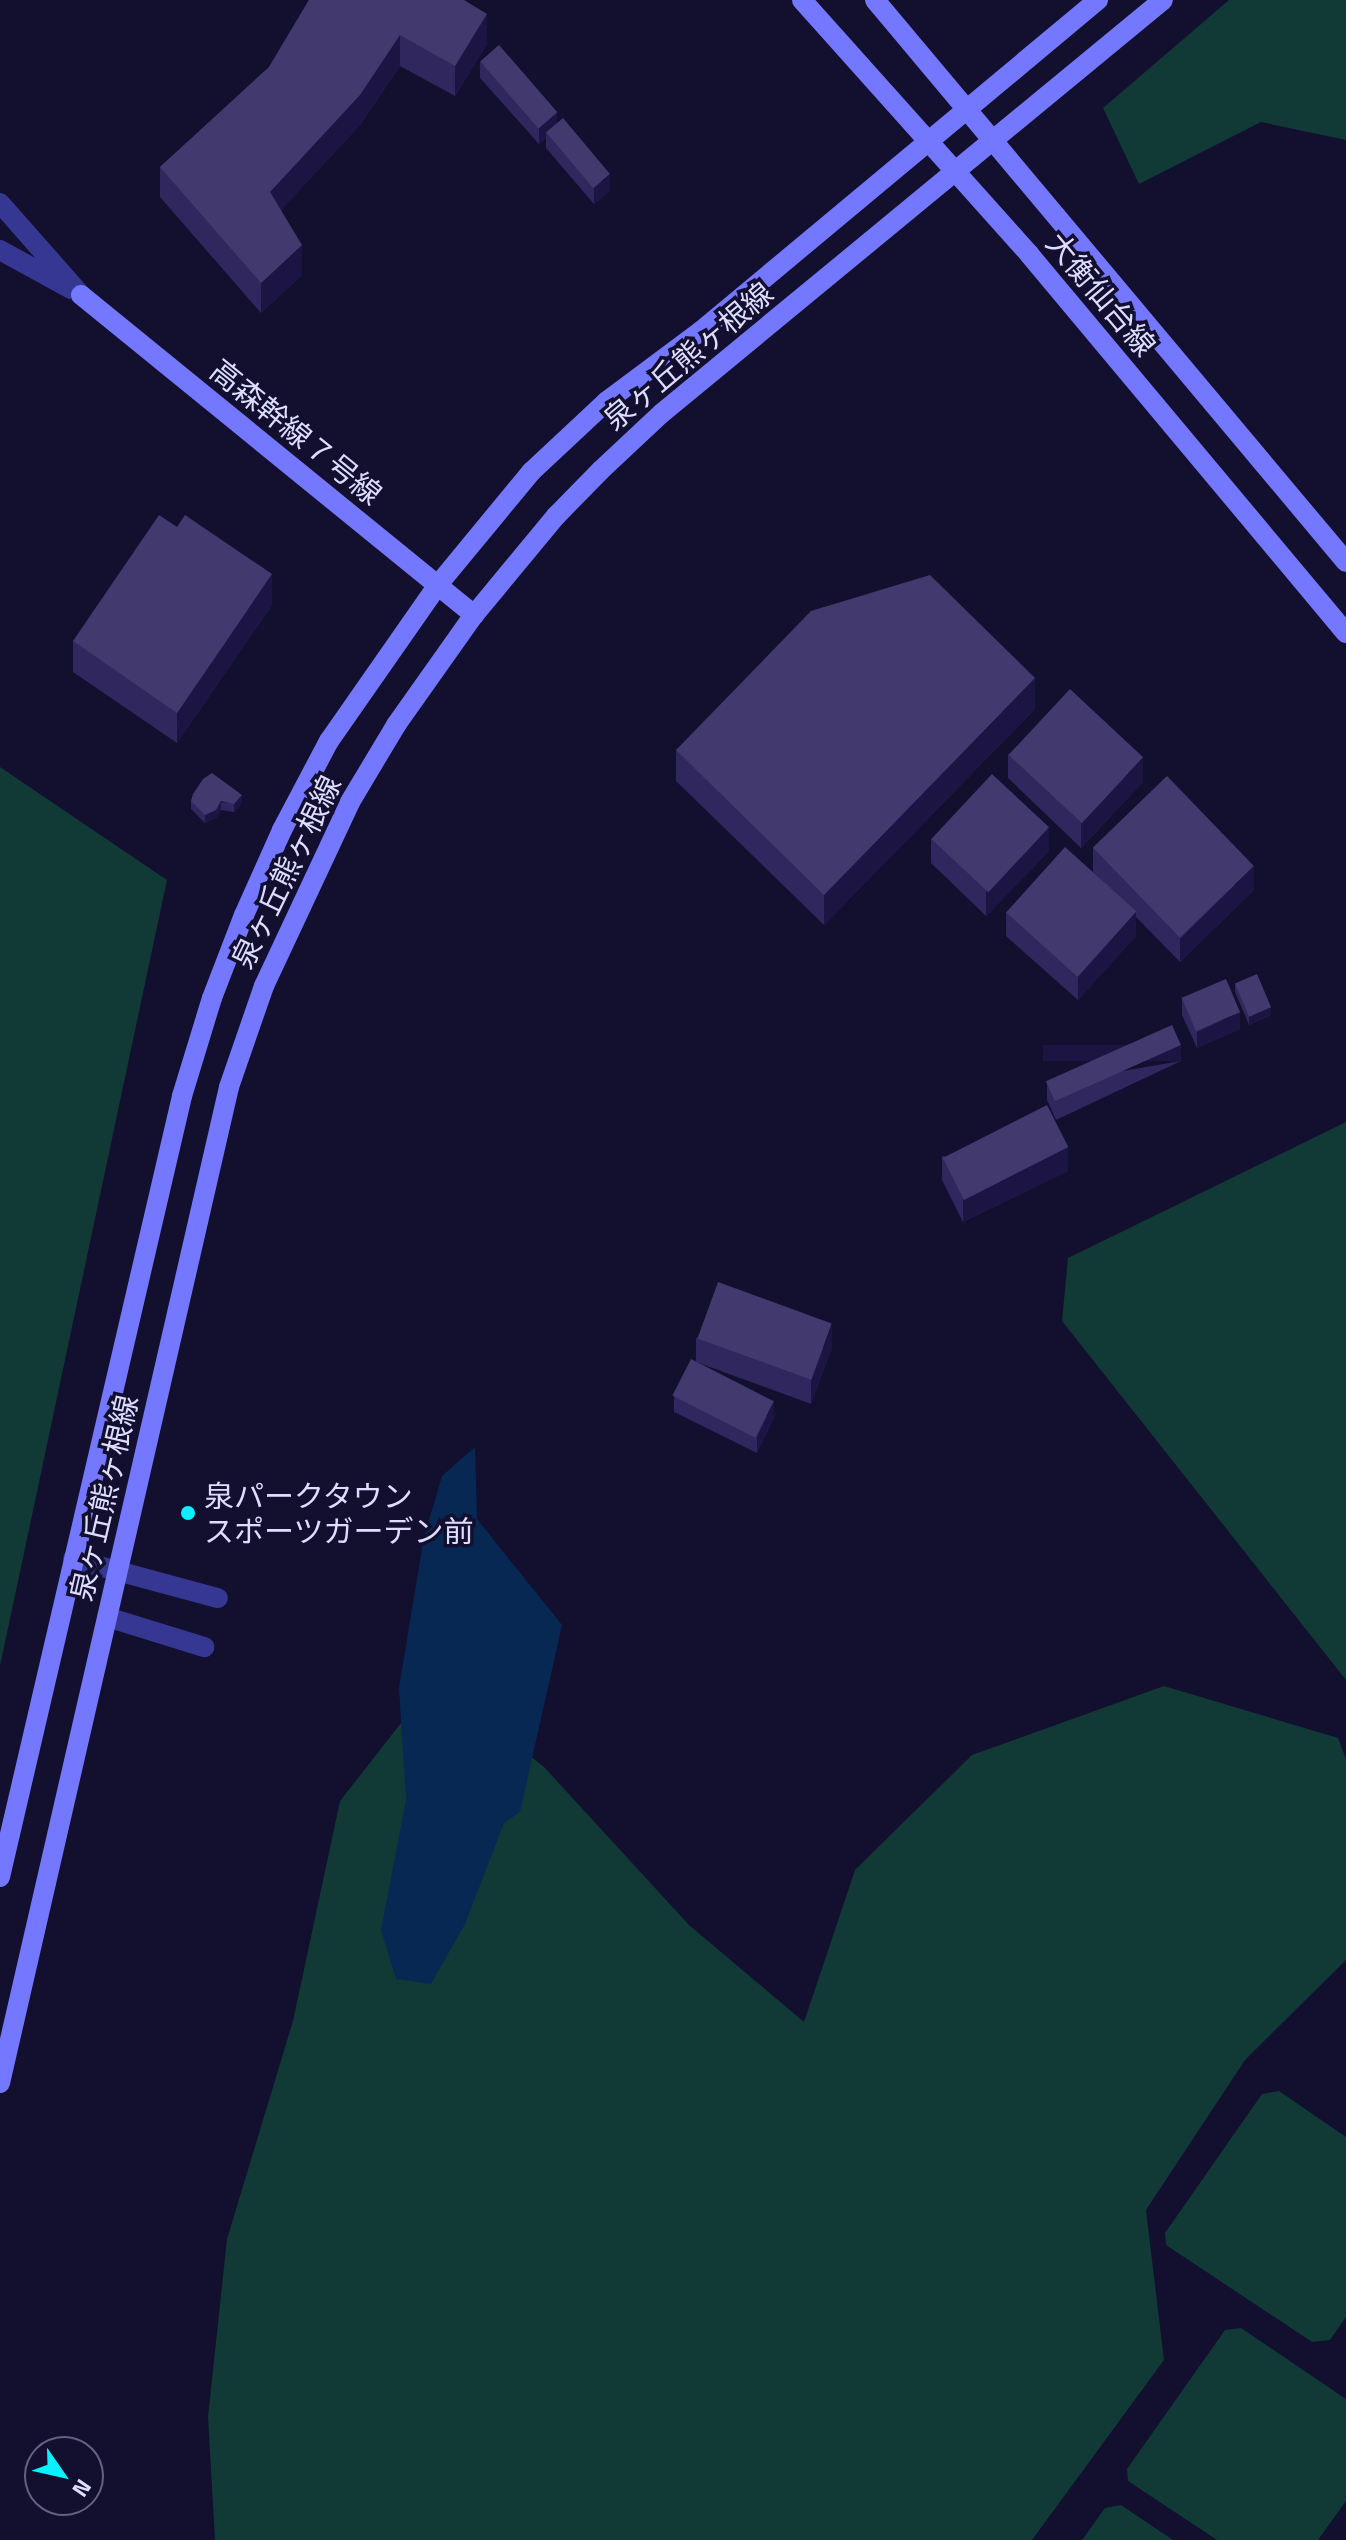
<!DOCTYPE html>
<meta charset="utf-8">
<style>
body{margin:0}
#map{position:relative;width:1346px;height:2540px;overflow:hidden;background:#130f2f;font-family:"Titillium Web","Noto Sans JP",sans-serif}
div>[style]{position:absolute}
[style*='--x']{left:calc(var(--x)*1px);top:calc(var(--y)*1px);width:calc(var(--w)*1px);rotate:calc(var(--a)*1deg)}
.green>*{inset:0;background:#113936}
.water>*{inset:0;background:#082854}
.street>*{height:20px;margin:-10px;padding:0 10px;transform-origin:10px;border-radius:10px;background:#363792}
.secondary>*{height:20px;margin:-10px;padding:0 10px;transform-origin:10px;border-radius:10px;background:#7477ff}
.wall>*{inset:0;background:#2f275e}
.shaded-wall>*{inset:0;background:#1c1544;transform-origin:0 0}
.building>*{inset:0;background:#423a6f;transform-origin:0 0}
.dots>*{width:22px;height:22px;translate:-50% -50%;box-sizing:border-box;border:4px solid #130f2f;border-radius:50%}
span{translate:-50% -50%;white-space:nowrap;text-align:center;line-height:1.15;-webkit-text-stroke:7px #130f2f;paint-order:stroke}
.street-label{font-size:30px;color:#dfddff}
.poi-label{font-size:30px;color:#dfddff}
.left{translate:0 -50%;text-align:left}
.north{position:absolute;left:24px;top:2436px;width:80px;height:80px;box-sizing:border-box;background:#130f2f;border:2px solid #656182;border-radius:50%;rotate:124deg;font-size:22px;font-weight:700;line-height:32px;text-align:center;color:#dfddff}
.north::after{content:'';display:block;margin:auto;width:28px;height:36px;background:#09f1ff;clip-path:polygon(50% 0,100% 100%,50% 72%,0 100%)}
</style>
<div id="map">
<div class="green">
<div style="clip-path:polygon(1229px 0,1346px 0,1346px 140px,1261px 122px,1139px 184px,1103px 108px)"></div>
<div style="clip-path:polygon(0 767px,167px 880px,0 1666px)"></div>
<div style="clip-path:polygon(1346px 1122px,1346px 1680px,1062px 1321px,1068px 1258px)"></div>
<div style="clip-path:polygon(1164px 1686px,1338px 1738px,1346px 1759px,1346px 1960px,1245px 2060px,1146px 2210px,1164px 2360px,1032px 2540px,215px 2540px,208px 2417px,227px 2239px,293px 2021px,340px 1801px,412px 1709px,465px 1704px,544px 1767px,689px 1925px,804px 2022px,855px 1870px,972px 1755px)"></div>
<div style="clip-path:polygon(1279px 2091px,1346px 2137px,1346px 2317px,1330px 2340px,1312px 2342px,1166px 2245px,1165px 2233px,1262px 2094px)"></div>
<div style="clip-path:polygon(1241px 2328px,1346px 2399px,1346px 2501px,1318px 2540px,1217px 2540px,1128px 2481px,1127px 2469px,1225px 2330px)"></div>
<div style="clip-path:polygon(1121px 2505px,1173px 2540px,1082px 2540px,1105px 2508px)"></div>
</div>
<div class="water">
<div style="clip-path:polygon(475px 1447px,477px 1519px,562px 1625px,520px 1812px,504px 1823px,465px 1924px,431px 1984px,396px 1979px,381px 1930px,406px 1800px,399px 1688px,424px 1537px,442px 1476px)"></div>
</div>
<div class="street">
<div style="--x:0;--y:203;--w:123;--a:48.6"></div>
<div style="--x:0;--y:250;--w:81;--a:28.8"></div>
<div style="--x:73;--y:1559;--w:150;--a:15.1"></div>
<div style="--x:107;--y:1617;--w:102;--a:17.2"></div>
</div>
<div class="secondary">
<div style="--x:802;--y:0;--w:341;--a:48.2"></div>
<div style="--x:1029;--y:254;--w:494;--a:50.1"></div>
<div style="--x:875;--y:0;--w:733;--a:50.03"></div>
<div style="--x:81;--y:295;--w:507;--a:39.15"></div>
<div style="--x:0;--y:1877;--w:802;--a:-76.88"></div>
<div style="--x:182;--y:1096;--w:102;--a:-73"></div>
<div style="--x:212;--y:998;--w:89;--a:-68.9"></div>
<div style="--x:244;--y:915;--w:93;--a:-65.9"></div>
<div style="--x:282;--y:830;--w:101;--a:-62.2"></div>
<div style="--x:329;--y:741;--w:189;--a:-55.1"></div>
<div style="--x:437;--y:586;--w:148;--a:-50.5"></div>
<div style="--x:531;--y:472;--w:104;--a:-43.1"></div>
<div style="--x:607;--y:401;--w:117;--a:-36.7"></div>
<div style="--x:701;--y:331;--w:517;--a:-39.82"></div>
<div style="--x:0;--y:2083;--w:1022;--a:-77.05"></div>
<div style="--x:229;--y:1087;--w:107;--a:-70.9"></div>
<div style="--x:264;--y:986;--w:203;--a:-64.9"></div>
<div style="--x:350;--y:802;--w:90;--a:-59.1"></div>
<div style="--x:396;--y:725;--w:135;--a:-54.7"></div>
<div style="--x:474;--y:615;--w:129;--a:-50.4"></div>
<div style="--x:556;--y:516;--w:64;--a:-45.6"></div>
<div style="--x:601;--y:470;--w:83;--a:-43.1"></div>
<div style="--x:662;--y:413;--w:649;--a:-39.5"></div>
</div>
<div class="wall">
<div style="clip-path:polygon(309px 0,487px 44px,455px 96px,400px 66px,360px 125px,281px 210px,302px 275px,261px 313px,160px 197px,160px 167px,269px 67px)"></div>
<div style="clip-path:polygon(480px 62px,557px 123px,610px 191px,594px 204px,546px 148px,546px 138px,539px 144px,480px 78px)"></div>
<div style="clip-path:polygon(272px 605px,177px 743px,73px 672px,73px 641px)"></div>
<div style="clip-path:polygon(1035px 709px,824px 925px,676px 781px,676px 750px)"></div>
<div style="clip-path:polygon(1008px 754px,1143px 782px,1081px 848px,1008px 778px)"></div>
<div style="clip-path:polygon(191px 801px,242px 803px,234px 812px,221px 810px,216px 818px,205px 823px,191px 809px)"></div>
<div style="clip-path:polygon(931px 839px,1049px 851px,986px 916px,931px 863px)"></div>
<div style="clip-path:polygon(1093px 848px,1254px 890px,1180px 962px,1136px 917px,1136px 936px,1078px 1000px,1006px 936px,1006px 912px,1101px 880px,1093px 872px)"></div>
<div style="clip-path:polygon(1235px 984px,1271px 1015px,1249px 1025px,1235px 992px)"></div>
<div style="clip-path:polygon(1182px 999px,1240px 1029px,1197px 1048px,1182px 1015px)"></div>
<div style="clip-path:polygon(1181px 1061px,1056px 1120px,1047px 1100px,1047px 1084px)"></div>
<div style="clip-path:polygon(942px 1156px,1068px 1171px,963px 1222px,942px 1180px)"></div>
<div style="clip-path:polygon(696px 1338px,832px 1348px,811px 1404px,696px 1362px)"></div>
<div style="clip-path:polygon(674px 1396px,774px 1417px,757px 1453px,674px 1412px)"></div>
</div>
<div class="shaded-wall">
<div style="clip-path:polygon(487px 14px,487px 44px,455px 96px,455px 66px)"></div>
<div style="clip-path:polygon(400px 35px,400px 66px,360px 125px,270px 222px,270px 192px)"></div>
<div style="clip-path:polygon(557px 112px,557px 128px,546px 132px,546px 138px,539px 144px,539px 128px)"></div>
<div style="clip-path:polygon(610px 174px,610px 191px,594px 204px,594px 188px)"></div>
<div style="clip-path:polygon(302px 245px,302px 275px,261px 313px,261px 283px)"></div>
<div style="clip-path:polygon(272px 574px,272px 605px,177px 743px,177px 713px)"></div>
<div style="clip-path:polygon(1035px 678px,1035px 709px,824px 925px,824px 895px)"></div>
<div style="clip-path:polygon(1143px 758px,1143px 782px,1081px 848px,1081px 824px)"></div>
<div style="clip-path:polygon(242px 795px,242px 803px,234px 812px,234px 804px)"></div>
<div style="clip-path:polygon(221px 801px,221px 810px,216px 818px,205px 823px,205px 815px)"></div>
<div style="clip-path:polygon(1049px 827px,1049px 851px,986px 916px,986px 892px)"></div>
<div style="clip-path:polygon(1254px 866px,1254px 890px,1180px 962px,1180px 939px)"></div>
<div style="clip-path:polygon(1136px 912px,1136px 936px,1078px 1000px,1078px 977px)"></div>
<div style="clip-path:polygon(1271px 1007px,1271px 1015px,1249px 1025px,1249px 1017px)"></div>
<div style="clip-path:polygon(1240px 1012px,1240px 1029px,1197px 1048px,1197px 1032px)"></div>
<div style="left:1181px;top:1045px;width:16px;height:138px;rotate:90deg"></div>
<div style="clip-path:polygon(1068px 1147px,1068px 1171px,963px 1222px,963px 1199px)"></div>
<div style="clip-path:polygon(832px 1324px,832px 1348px,811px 1404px,811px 1381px)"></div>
<div style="clip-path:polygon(774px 1401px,774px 1417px,757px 1453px,757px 1437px)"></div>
</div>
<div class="building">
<div style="clip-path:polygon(309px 0,464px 0,487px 14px,455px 66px,400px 35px,360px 95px,270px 192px,302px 245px,261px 283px,160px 167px,269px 67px)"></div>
<div style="left:499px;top:45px;width:89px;height:25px;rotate:49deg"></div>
<div style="left:563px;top:118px;width:73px;height:22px;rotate:50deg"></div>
<div style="clip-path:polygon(159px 515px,177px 527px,185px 515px,272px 574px,177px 713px,73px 641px)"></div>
<div style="clip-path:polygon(930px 575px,1035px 678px,824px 895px,676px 750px,811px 611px)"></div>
<div style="left:1070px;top:689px;width:100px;height:90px;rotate:43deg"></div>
<div style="clip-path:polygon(212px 773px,242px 795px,234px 804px,221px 801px,216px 810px,205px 815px,191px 801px,193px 794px,203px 779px)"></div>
<div style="left:992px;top:774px;width:78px;height:89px;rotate:43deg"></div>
<div style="left:1167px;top:776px;width:125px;height:103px;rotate:46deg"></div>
<div style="left:1065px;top:847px;width:96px;height:88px;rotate:42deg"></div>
<div style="left:1257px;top:974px;width:36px;height:24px;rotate:67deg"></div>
<div style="left:1226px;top:979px;width:36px;height:48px;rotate:67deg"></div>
<div style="left:1172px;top:1025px;width:22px;height:138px;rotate:66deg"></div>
<div style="left:1047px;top:1105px;width:47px;height:117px;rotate:63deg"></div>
<div style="left:718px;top:1282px;width:121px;height:60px;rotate:20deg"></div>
<div style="left:691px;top:1359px;width:93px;height:41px;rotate:27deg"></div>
</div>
<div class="dots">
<div style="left:188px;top:1513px;background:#09f1ff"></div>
</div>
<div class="street-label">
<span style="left:1101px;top:294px;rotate:50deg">大衡仙台線</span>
<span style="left:688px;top:356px;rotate:-40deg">泉ヶ丘熊ヶ根線</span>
<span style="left:296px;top:432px;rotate:39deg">高森幹線７号線</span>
<span style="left:286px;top:872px;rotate:-64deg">泉ヶ丘熊ヶ根線</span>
<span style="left:104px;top:1498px;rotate:-77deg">泉ヶ丘熊ヶ根線</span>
</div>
<div class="poi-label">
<span class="left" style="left:204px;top:1513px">泉パークタウン<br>スポーツガーデン前</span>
</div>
<div class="north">N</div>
</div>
